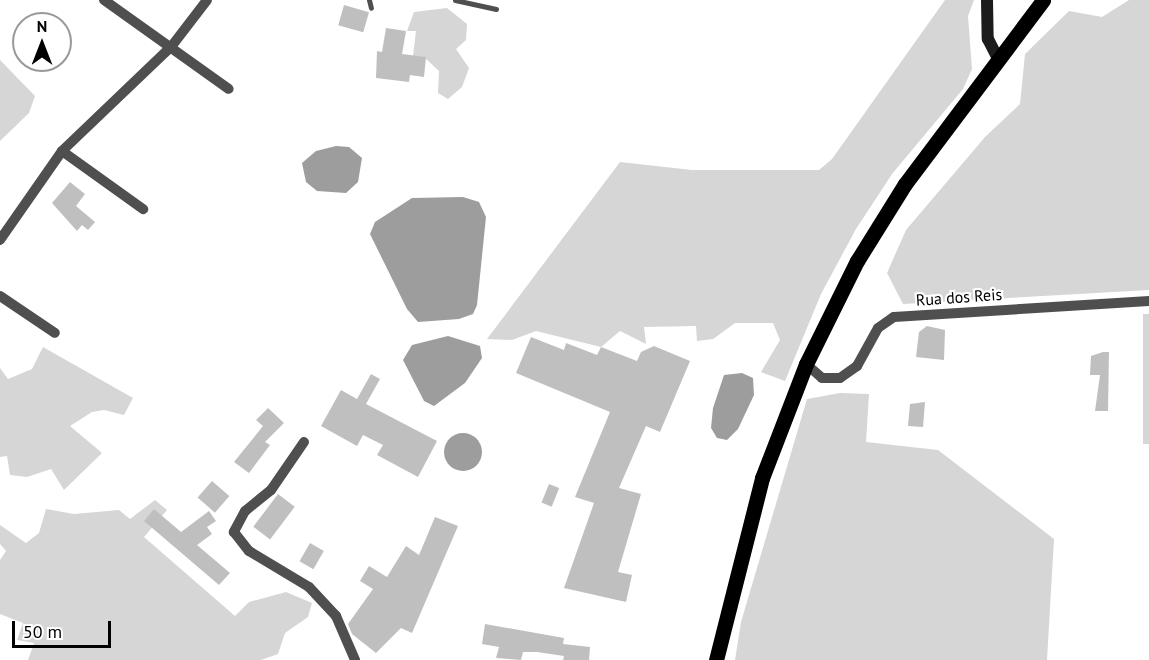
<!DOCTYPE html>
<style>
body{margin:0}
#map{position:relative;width:1149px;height:660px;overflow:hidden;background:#fff;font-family:"PT Sans",sans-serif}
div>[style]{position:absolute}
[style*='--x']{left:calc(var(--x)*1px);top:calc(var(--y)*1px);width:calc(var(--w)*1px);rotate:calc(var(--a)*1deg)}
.green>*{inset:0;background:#d6d6d6;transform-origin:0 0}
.water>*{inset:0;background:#9d9d9d}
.round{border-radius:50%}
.building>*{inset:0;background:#bfbfbf;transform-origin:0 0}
.lane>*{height:5px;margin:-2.5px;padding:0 2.5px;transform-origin:2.5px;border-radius:2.5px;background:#4f4f4f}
.street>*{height:10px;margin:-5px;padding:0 5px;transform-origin:5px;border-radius:5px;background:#4f4f4f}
.secondary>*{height:12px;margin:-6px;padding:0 6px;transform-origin:6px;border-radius:6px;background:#1c1c1c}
.primary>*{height:15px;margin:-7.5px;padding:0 7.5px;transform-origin:7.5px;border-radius:7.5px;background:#000}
span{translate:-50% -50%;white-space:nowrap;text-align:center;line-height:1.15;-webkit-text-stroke:4.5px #fff;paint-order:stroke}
.street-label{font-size:16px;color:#000}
.north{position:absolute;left:12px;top:12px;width:60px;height:60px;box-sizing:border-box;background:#fff;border:2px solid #999;border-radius:50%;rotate:0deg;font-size:16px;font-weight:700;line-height:24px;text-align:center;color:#000}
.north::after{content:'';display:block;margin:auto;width:21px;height:27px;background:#000;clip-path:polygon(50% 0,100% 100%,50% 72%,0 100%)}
.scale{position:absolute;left:12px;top:621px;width:99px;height:27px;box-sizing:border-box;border:3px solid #000;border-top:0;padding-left:8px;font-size:18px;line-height:21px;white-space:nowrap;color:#000;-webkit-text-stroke:4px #fff;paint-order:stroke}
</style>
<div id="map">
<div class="green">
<div style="clip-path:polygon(945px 0,974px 0,968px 16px,972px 69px,963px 89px,892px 174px,856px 229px,821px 294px,785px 381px,761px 372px,780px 340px,773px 323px,735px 323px,713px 339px,697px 341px,696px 326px,644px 327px,646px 344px,620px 331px,601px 347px,536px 331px,512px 340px,487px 339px,620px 162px,692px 170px,819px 170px,832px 159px)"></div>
<div style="clip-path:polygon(1129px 0,1149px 0,1149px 290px,903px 304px,887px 273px,906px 230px,985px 137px,1020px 104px,1025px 54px,1069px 11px,1102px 17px)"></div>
<div style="clip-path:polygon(447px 8px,467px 24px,466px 40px,456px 49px,469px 68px,462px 87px,448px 99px,438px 93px,439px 71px,424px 57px,413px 56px,416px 31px,407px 31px,414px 12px)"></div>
<div style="clip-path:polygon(0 60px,35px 96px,29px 113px,0 141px)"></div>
<div style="left:1143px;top:314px;width:6px;height:130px"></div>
<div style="clip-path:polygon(43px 347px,133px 398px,124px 415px,104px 410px,92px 412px,70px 426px,102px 453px,64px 490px,51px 469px,27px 477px,10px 475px,7px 456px,0 457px,0 368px,8px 379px,32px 369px)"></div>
<div style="clip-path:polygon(840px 393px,869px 394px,866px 442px,938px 450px,1054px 539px,1047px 660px,735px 660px,741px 622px,807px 399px)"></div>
<div style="clip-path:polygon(155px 500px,167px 510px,144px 537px,235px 616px,249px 602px,286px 592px,312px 603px,308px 617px,285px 633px,278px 654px,261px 660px,28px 660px,34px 643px,17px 640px,23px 623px,0 614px,0 560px,6px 551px,0 544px,0 525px,26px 543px,39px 533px,46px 509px,74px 514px,119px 510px,130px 519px)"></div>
</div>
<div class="water">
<div style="clip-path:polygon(336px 146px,349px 147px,362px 158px,358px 182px,346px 193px,317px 191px,306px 182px,302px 163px,316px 151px)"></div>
<div style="clip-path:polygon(463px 197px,479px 202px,486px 217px,477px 305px,473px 314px,459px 319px,418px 322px,407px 309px,370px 234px,375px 222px,412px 198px)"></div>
<div style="clip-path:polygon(448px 336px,480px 346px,482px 358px,465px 383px,434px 406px,424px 401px,403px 360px,412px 345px)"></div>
<div style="clip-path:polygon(742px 373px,753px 378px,754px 395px,738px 429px,727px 440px,717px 438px,711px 428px,713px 408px,724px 375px)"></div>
<div class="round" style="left:444px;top:433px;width:38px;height:38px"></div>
</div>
<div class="building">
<div style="left:344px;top:5px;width:26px;height:21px;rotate:16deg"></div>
<div style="clip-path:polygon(386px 28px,406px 31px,402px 54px,426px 57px,424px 77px,410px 75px,409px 82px,376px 78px,377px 51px,382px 52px)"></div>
<div style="clip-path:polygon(70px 182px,85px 194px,76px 206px,95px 222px,88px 230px,82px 225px,77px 231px,52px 203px)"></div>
<div style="clip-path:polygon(927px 326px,945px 330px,944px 360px,916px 357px,919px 332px)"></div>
<div style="clip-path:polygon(531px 337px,564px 350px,566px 343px,597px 355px,601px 347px,637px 361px,641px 352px,654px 346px,690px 361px,660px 432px,646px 426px,619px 488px,641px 494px,618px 572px,632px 575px,626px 602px,564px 588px,594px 503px,575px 497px,610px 412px,516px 373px)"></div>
<div style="clip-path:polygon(1103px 352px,1109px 352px,1108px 411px,1095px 411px,1100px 375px,1090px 375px,1091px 356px)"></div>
<div style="clip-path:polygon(371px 374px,380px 379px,366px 404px,437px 441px,418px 477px,377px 455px,383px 445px,363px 435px,357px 446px,321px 426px,341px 390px,357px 399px)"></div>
<div style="clip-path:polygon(925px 402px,923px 427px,908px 426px,910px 404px)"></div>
<div style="clip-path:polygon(268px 408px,284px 423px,265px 442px,270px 445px,249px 473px,234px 462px,263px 426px,256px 420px)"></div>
<div style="left:212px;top:481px;width:23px;height:22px;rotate:41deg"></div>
<div style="left:549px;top:484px;width:11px;height:20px;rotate:22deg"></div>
<div style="left:278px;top:494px;width:21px;height:41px;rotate:37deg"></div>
<div style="clip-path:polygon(154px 509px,181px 532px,209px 511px,216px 521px,207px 527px,212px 534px,197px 545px,230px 573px,219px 585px,144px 521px)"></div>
<div style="clip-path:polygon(435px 517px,458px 526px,412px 633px,401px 628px,376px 653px,352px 634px,348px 624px,373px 589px,360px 581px,369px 566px,387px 577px,406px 546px,419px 555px)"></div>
<div style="left:310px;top:543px;width:16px;height:21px;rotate:30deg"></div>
<div style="clip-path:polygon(485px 624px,564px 638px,563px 644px,590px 647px,589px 660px,563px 660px,564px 656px,537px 652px,523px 652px,521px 660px,496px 658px,499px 647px,482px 644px)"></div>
</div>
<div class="lane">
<div style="--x:369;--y:0;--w:8;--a:76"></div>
<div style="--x:455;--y:0;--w:42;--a:12.4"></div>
</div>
<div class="street">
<div style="--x:104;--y:0;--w:153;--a:35.5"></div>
<div style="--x:62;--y:151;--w:100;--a:35.6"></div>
<div style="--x:0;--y:240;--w:108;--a:-55.1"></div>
<div style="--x:62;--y:151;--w:151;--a:-43.7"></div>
<div style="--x:171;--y:47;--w:59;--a:-52.5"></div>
<div style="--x:0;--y:296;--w:66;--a:33.9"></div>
<div style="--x:806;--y:364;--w:21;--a:41"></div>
<div style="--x:822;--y:378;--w:18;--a:0"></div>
<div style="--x:840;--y:378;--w:21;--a:-35"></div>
<div style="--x:857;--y:366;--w:43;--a:-61.1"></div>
<div style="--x:878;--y:328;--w:19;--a:-35"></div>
<div style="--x:894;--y:317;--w:256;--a:-3.6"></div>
<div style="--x:304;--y:442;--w:58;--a:124.5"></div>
<div style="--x:271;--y:490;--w:33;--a:141"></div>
<div style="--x:245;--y:511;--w:24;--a:118"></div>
<div style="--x:234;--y:532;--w:24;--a:52"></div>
<div style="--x:249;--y:551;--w:70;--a:31"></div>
<div style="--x:309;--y:587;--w:40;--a:47"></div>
<div style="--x:336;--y:616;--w:48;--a:66.6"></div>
</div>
<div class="secondary">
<div style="--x:987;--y:0;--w:39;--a:89"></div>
<div style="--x:988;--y:39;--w:22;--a:63"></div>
</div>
<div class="primary">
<div style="--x:716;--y:660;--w:188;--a:-75.8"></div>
<div style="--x:762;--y:478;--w:122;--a:-68.9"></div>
<div style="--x:806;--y:364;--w:115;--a:-63.7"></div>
<div style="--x:857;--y:261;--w:91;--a:-58.1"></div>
<div style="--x:905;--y:184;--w:230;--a:-53.1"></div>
</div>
<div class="street-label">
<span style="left:959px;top:297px;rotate:-4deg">Rua dos Reis</span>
</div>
<div class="north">N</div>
<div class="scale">50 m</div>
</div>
